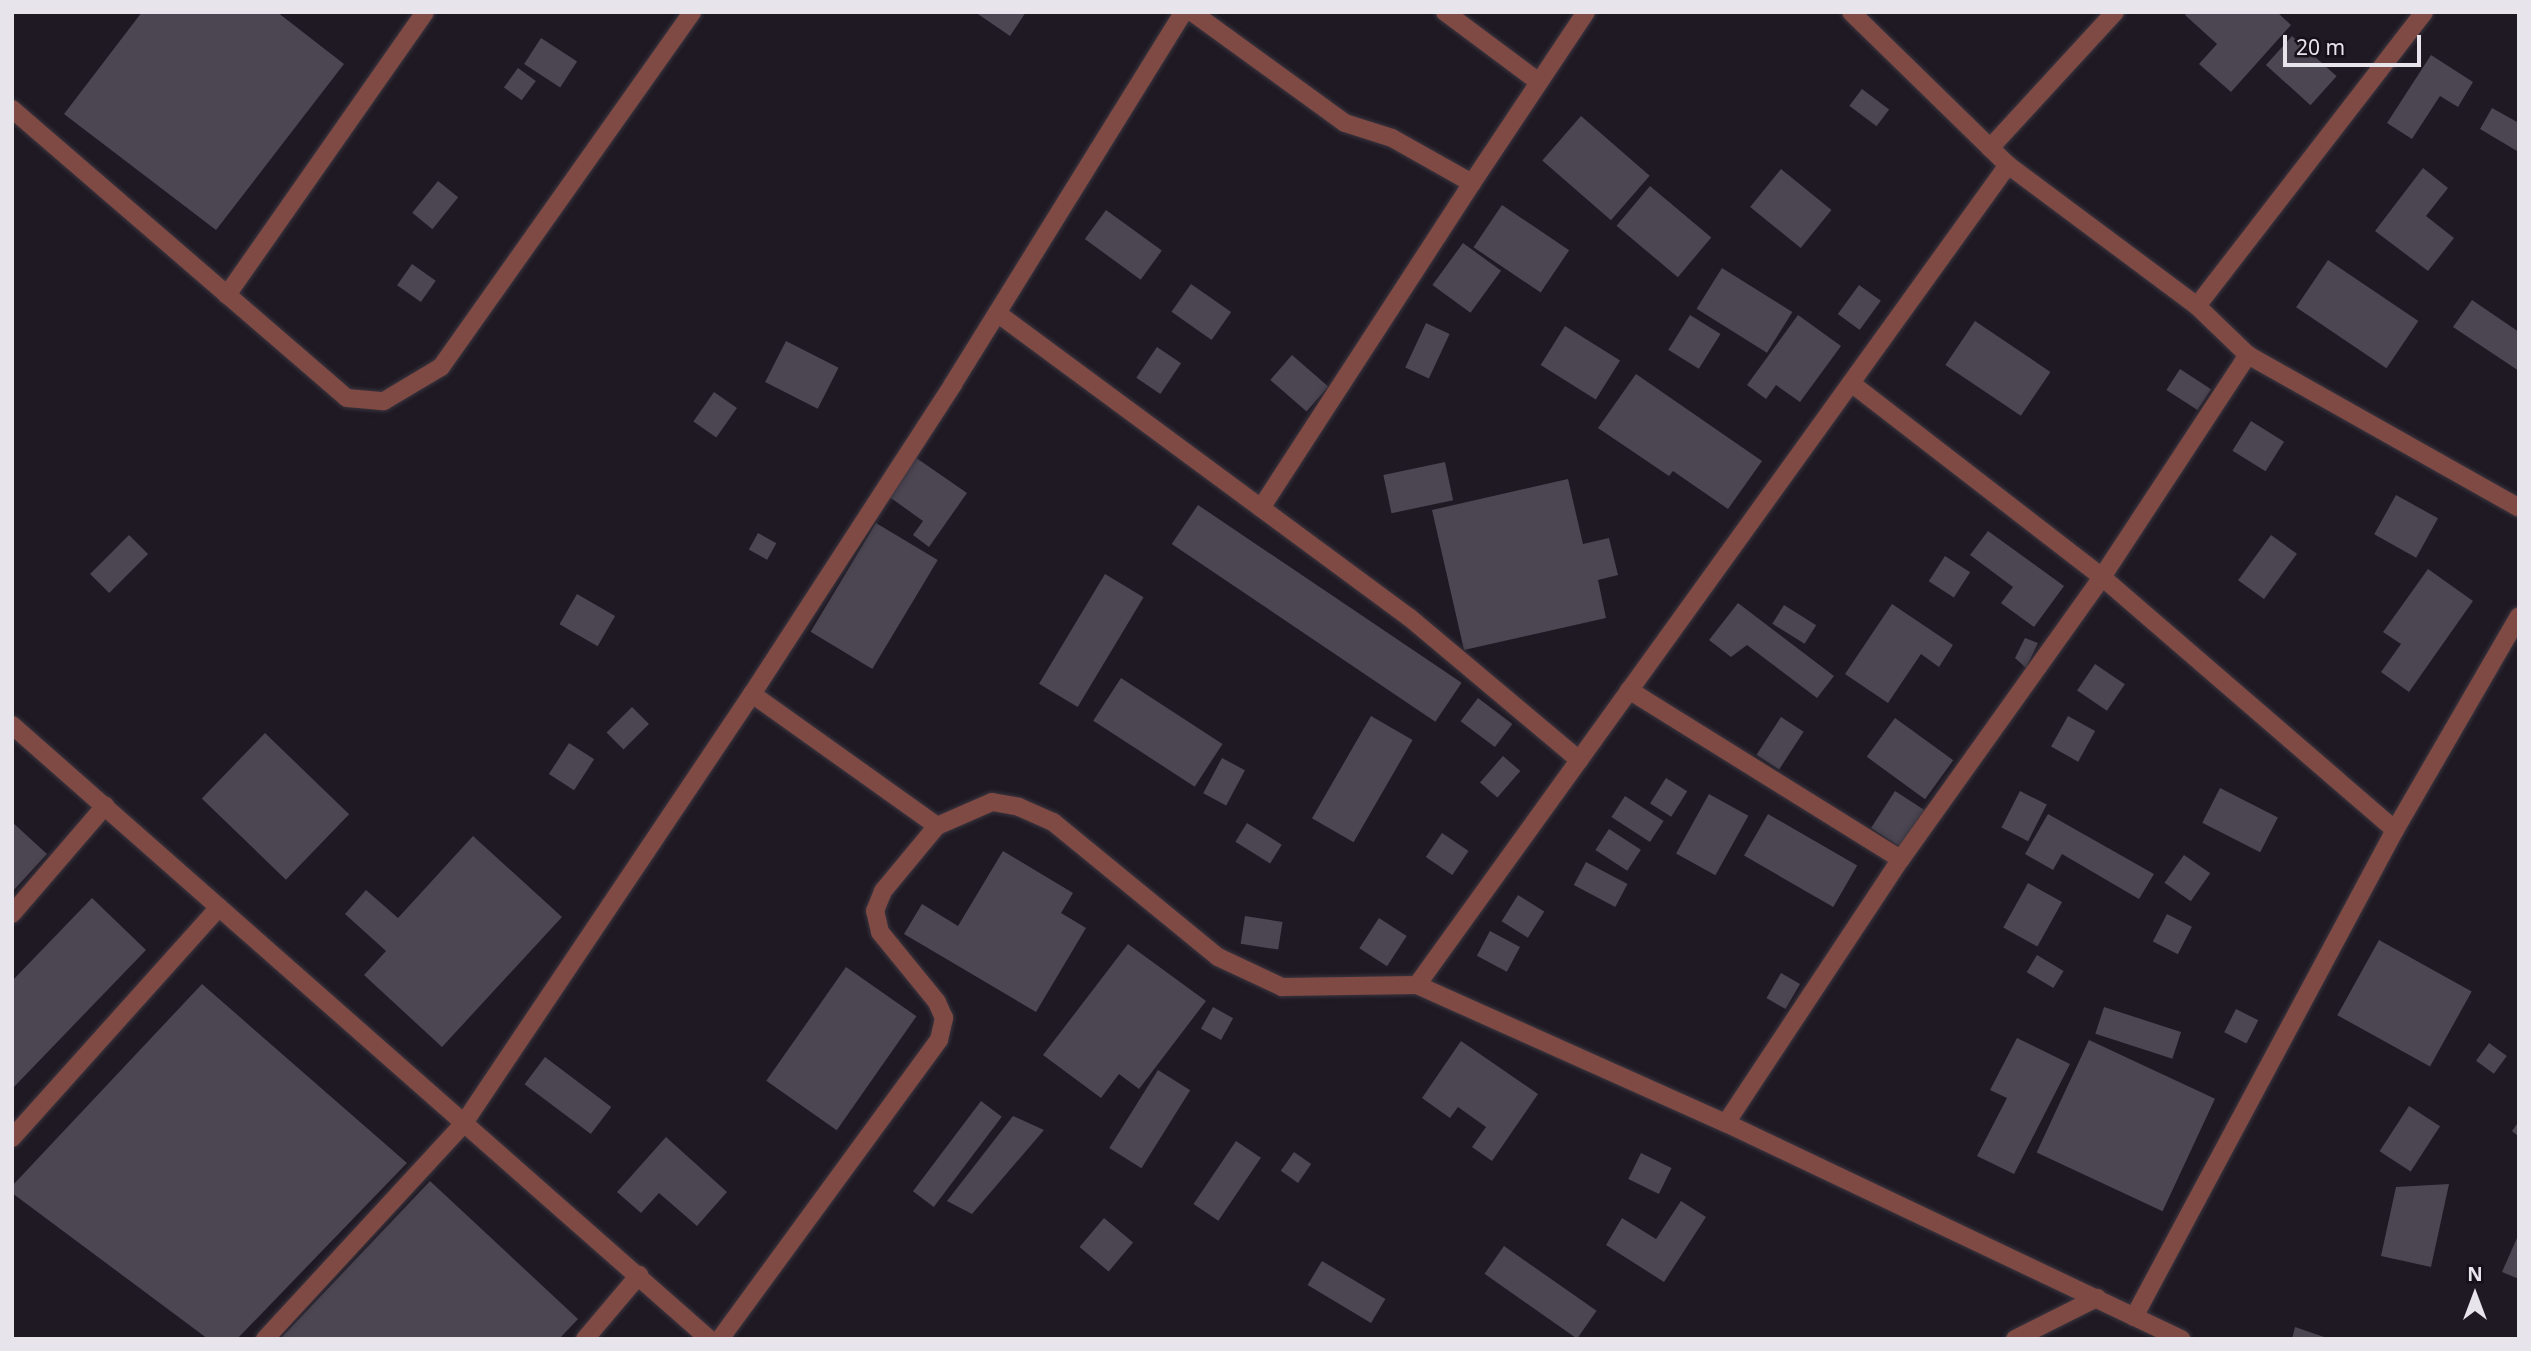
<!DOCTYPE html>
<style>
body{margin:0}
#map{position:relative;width:2531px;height:1351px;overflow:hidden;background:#1e1923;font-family:"Noto Sans",sans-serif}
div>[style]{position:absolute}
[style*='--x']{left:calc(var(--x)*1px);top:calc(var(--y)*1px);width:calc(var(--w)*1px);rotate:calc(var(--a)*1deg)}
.building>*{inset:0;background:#4b4652;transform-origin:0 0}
.roads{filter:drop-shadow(0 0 2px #3a353f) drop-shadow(0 0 2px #3a353f)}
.minor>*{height:18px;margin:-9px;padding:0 9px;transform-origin:9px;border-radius:9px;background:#804a44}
span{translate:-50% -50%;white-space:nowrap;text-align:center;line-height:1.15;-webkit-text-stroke:6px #15101a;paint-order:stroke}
.frame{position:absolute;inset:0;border:14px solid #e7e4eb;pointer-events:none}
.north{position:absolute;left:2440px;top:1260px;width:70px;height:70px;-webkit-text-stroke:5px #15101a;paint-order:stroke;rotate:0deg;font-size:19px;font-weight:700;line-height:28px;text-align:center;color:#e7e4eb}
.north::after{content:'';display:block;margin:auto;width:24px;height:32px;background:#e7e4eb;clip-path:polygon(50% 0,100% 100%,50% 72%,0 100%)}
.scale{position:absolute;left:2283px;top:35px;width:138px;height:32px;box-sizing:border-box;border:4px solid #e7e4eb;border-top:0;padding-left:9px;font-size:21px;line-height:24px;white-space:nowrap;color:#e7e4eb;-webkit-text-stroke:5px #15101a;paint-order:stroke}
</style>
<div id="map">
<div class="building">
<div style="clip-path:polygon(142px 12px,277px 12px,344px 64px,216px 230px,64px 114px)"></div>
<div style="clip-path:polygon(975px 12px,1026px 12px,1010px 36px)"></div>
<div style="clip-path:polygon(2188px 12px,2277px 12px,2291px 25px,2231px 92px,2199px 64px,2217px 44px,2185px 15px)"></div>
<div style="left:2292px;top:36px;width:60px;height:39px;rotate:42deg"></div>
<div style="left:541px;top:38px;width:43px;height:31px;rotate:33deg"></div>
<div style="clip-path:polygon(2431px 55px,2473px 82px,2458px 107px,2440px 96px,2412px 139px,2387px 123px)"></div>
<div style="left:518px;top:68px;width:22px;height:24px;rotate:36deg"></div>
<div style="left:1862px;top:89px;width:34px;height:21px;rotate:37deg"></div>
<div style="clip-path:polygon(2492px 108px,2519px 123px,2517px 151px,2480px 129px)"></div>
<div style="left:1581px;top:116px;width:91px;height:59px;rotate:41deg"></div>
<div style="clip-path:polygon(2423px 168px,2448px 188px,2426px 216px,2454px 238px,2428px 271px,2375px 231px)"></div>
<div style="left:1781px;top:169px;width:65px;height:49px;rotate:39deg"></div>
<div style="left:438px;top:181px;width:26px;height:41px;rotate:39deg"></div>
<div style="left:1650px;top:186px;width:80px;height:52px;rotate:40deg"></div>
<div style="left:1502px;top:205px;width:81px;height:51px;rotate:34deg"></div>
<div style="left:1106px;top:210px;width:69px;height:36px;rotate:36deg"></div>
<div style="left:1463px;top:243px;width:47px;height:52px;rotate:36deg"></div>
<div style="left:2328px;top:260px;width:109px;height:57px;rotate:34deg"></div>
<div style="left:412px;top:264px;width:29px;height:26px;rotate:35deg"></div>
<div style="left:1722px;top:268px;width:83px;height:48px;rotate:32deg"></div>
<div style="left:1191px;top:284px;width:49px;height:34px;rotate:35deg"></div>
<div style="left:1859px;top:285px;width:27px;height:36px;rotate:36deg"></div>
<div style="clip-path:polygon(2472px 300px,2519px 332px,2519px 371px,2453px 327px)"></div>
<div style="left:1690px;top:315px;width:36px;height:41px;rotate:32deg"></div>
<div style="clip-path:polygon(1798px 315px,1841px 346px,1800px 402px,1776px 385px,1766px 399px,1747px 385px)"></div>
<div style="left:1975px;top:321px;width:91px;height:53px;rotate:34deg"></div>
<div style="left:1426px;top:323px;width:26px;height:49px;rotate:25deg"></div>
<div style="left:1565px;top:326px;width:65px;height:46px;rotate:32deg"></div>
<div style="left:786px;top:341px;width:59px;height:46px;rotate:27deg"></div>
<div style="left:1157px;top:347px;width:29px;height:37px;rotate:34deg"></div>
<div style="left:1292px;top:355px;width:48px;height:33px;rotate:41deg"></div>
<div style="left:2180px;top:369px;width:37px;height:25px;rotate:33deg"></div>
<div style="clip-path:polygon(1636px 374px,1762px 461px,1728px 509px,1673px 471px,1669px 476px,1598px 428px)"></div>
<div style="left:714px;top:392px;width:28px;height:36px;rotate:35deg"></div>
<div style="left:2251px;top:421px;width:39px;height:35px;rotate:32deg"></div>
<div style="clip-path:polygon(912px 455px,967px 493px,929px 547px,913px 535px,923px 521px,884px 493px)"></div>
<div style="left:1445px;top:462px;width:39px;height:63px;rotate:78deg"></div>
<div style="clip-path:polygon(1568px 479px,1583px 544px,1609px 538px,1618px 575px,1598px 580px,1606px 618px,1464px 650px,1432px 510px)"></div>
<div style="left:2396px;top:495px;width:48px;height:45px;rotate:29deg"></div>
<div style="left:1198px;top:505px;width:318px;height:47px;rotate:34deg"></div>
<div style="left:876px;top:523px;width:72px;height:127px;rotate:31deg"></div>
<div style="clip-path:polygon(1988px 531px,2064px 586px,2034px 627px,2001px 603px,2013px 587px,1970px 555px)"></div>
<div style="left:758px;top:533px;width:21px;height:19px;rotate:29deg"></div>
<div style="left:129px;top:535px;width:27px;height:55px;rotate:45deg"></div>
<div style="left:2271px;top:535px;width:32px;height:56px;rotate:36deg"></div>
<div style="left:1945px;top:556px;width:30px;height:30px;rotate:33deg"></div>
<div style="clip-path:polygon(2428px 569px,2473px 601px,2409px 692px,2381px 672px,2401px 644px,2383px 632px)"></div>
<div style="left:1105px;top:574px;width:45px;height:128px;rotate:31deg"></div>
<div style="left:577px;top:594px;width:44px;height:35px;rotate:30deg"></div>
<div style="clip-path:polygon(1738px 603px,1834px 676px,1817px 698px,1747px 645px,1731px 657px,1709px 640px)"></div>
<div style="clip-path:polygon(1892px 604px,1953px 645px,1939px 667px,1921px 654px,1888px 703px,1845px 674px)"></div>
<div style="left:1784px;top:605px;width:38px;height:22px;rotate:32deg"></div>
<div style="clip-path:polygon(2025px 638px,2038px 643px,2026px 668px,2015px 658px)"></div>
<div style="left:2095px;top:664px;width:36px;height:32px;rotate:34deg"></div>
<div style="left:1121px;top:678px;width:121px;height:51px;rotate:33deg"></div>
<div style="left:1478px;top:698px;width:43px;height:29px;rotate:37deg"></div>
<div style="left:632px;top:707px;width:24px;height:36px;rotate:45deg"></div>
<div style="left:1371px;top:716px;width:48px;height:118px;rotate:30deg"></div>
<div style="left:2068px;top:716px;width:31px;height:35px;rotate:29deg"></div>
<div style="left:1781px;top:717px;width:27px;height:45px;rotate:33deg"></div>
<div style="left:1895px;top:718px;width:72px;height:48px;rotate:36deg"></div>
<div style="left:265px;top:733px;width:117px;height:91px;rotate:44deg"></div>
<div style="left:569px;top:743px;width:30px;height:37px;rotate:33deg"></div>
<div style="left:1503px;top:756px;width:23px;height:35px;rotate:41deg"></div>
<div style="left:1222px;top:758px;width:26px;height:40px;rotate:28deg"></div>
<div style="left:1666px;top:778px;width:25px;height:30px;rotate:32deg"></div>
<div style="left:2220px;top:788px;width:65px;height:39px;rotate:27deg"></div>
<div style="left:1895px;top:791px;width:35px;height:44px;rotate:33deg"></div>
<div style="left:2020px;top:791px;width:30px;height:41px;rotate:27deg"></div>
<div style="left:1709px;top:794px;width:45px;height:68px;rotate:29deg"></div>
<div style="left:1625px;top:796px;width:46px;height:25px;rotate:33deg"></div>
<div style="left:1768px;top:814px;width:103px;height:48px;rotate:30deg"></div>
<div style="clip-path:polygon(2048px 814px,2154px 874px,2139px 899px,2062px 854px,2053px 870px,2025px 854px)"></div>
<div style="clip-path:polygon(12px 822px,47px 854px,12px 892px)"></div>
<div style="left:1247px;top:823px;width:41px;height:22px;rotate:32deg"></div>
<div style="left:1609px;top:829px;width:38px;height:25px;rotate:33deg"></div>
<div style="left:1442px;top:833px;width:32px;height:29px;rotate:34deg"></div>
<div style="clip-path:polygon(473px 836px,562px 917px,442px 1047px,364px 975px,386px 951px,345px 914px,366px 890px,398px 918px)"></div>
<div style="clip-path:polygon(1003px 851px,1073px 893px,1061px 913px,1086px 928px,1036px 1012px,904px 934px,922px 904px,958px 926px)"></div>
<div style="left:2184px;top:855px;width:32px;height:34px;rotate:35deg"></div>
<div style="left:1586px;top:862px;width:47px;height:26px;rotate:28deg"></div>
<div style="left:2028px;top:883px;width:39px;height:51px;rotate:29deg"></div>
<div style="left:1518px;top:895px;width:31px;height:31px;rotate:32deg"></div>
<div style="clip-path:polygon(92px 898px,146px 950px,12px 1089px,12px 981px)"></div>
<div style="left:2167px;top:914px;width:28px;height:31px;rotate:27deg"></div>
<div style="left:1245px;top:916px;width:38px;height:28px;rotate:9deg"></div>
<div style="left:1379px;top:918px;width:33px;height:36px;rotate:33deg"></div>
<div style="left:1490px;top:931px;width:34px;height:28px;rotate:28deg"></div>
<div style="left:2379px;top:940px;width:106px;height:86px;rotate:29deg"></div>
<div style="clip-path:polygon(1128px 944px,1206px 1001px,1139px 1089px,1119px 1074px,1101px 1098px,1043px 1055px)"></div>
<div style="left:2037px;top:955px;width:31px;height:20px;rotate:31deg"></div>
<div style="left:846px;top:967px;width:86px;height:139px;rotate:35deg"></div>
<div style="left:1781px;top:973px;width:22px;height:29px;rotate:30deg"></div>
<div style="clip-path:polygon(202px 984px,407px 1163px,237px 1339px,208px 1339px,12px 1193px,12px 1186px)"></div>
<div style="left:1213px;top:1007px;width:23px;height:25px;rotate:29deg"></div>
<div style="left:2104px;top:1007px;width:81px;height:28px;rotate:18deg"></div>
<div style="left:2236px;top:1009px;width:25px;height:26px;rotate:27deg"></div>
<div style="clip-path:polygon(2017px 1038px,2070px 1064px,2014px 1174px,1977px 1156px,2007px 1098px,1990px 1090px)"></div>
<div style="left:2089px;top:1040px;width:139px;height:124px;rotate:25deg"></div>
<div style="clip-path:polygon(1461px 1041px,1538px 1094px,1492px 1161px,1472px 1147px,1486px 1127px,1458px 1107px,1450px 1118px,1422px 1098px)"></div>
<div style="left:2489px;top:1043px;width:22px;height:22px;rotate:36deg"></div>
<div style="left:545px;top:1057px;width:83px;height:34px;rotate:37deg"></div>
<div style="left:1158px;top:1070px;width:38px;height:92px;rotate:32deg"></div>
<div style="left:981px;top:1101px;width:26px;height:113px;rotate:37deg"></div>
<div style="left:2409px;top:1106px;width:37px;height:54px;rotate:33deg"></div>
<div style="clip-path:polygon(1013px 1116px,1044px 1130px,972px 1214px,947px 1201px)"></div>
<div style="clip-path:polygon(2519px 1121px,2519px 1137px,2512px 1131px)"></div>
<div style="clip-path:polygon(666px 1137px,727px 1192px,697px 1226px,659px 1193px,641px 1213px,617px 1192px)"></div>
<div style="left:1236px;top:1141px;width:30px;height:76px;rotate:34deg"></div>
<div style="left:1294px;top:1152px;width:21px;height:23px;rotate:35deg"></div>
<div style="left:1641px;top:1153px;width:34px;height:29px;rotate:26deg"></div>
<div style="clip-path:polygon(430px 1181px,578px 1319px,559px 1339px,280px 1339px)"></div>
<div style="clip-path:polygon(2449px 1184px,2431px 1267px,2381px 1256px,2396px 1187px)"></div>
<div style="clip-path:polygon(1681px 1201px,1706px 1217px,1664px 1282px,1606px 1245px,1622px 1218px,1656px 1239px)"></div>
<div style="left:1104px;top:1218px;width:38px;height:38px;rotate:40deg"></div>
<div style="clip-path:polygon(2517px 1238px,2519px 1239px,2519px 1279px,2502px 1272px)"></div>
<div style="left:1504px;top:1246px;width:113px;height:34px;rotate:35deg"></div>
<div style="left:1322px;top:1261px;width:74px;height:28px;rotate:31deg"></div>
<div style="clip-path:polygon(2295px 1327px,2327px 1338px,2327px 1339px,2292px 1339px)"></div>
</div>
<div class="roads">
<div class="minor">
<div style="--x:1192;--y:12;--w:189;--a:36"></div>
<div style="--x:1345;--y:123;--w:49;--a:17.7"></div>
<div style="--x:1392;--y:138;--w:92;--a:29.4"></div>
<div style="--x:1472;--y:183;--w:206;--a:-56.3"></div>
<div style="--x:1445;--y:12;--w:117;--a:36.7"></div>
<div style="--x:1851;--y:12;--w:219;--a:44.3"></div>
<div style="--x:2008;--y:165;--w:236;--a:36.7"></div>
<div style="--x:2197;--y:306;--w:71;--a:43.9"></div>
<div style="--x:2248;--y:355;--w:311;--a:29.4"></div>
<div style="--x:12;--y:109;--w:442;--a:40.8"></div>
<div style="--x:347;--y:398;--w:37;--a:5"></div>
<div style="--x:384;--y:401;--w:66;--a:-30.8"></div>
<div style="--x:441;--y:367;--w:435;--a:-54.7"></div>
<div style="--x:1990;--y:148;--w:185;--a:-47.4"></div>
<div style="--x:227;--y:295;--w:345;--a:-55"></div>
<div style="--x:2197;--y:306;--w:371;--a:-52.3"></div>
<div style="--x:997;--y:313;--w:513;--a:36.45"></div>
<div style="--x:1410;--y:618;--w:221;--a:40"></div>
<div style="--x:1851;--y:383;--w:317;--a:37.7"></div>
<div style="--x:2102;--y:577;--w:387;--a:40.8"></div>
<div style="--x:1261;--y:508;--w:387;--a:-57"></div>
<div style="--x:1629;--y:690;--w:320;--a:31.9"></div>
<div style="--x:752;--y:694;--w:227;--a:35.5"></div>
<div style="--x:12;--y:725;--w:929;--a:41.38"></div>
<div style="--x:12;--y:914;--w:143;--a:-49.3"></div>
<div style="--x:1417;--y:985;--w:1011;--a:-54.22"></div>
<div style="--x:1726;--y:1123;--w:317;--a:-56.5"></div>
<div style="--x:1901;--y:859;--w:346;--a:-54.5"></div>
<div style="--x:2102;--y:577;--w:266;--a:-56.7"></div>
<div style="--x:12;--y:1138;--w:310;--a:-48.1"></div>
<div style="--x:2134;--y:1317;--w:553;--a:-61.81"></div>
<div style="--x:2395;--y:830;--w:247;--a:-59.9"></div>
<div style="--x:265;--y:1339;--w:294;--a:-47.3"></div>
<div style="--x:464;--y:1123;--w:517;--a:-56.13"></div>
<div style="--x:752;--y:694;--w:369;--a:-57"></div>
<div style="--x:953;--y:384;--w:438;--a:-58.2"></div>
<div style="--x:585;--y:1339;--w:84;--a:-49.8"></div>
<div style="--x:720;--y:1339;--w:371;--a:-53.8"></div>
<div style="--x:939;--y:1040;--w:23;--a:-77"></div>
<div style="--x:944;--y:1018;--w:17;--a:-114"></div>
<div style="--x:937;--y:1002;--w:90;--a:-129.2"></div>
<div style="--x:880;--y:932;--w:22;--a:-103"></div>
<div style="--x:875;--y:911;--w:22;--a:-68"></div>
<div style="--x:883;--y:891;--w:85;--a:-50.3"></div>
<div style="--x:937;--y:826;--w:60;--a:-23.6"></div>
<div style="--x:992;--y:802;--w:27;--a:10"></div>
<div style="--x:1019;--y:807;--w:37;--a:24"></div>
<div style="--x:1053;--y:822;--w:213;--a:39.3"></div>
<div style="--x:1218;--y:957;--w:71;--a:25.1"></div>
<div style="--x:1282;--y:987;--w:135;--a:-0.8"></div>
<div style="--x:1417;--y:985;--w:338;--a:24.1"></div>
<div style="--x:1726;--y:1123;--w:504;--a:25.39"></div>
<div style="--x:2015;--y:1339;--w:92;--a:-26.6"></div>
</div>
</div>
<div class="frame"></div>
<div class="north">N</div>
<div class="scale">20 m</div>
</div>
